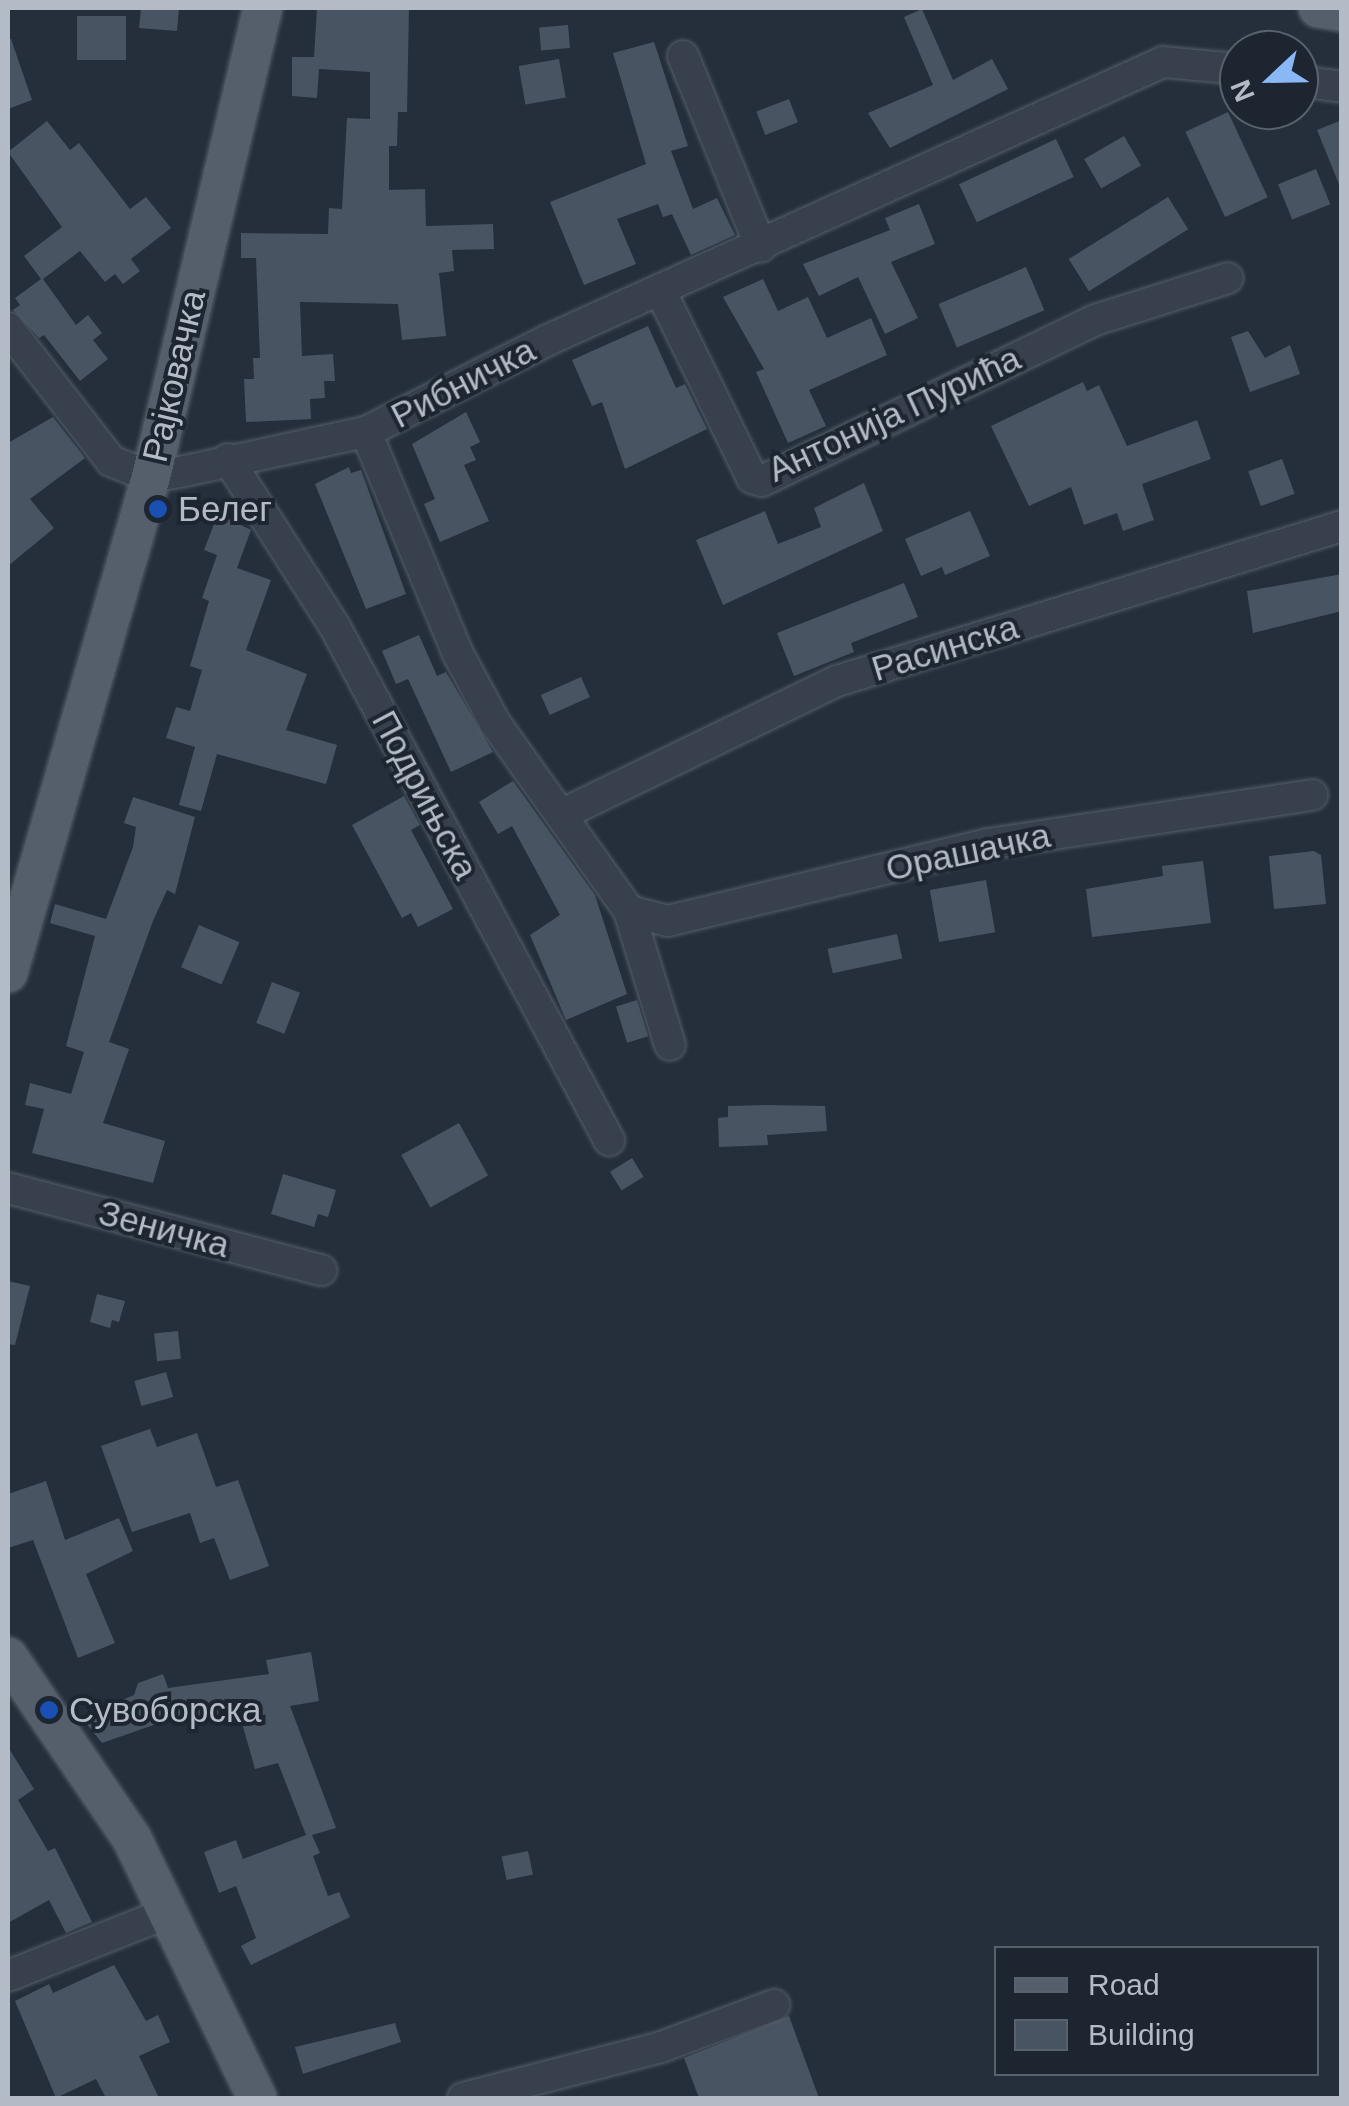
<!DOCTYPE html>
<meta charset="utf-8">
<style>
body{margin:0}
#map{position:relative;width:1349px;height:2106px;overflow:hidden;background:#242f3b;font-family:Helvetica,sans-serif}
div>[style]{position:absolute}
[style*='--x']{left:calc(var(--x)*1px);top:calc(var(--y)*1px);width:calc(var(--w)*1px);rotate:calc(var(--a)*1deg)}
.building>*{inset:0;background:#485462;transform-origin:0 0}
.roads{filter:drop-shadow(0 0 2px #555e69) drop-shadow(0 0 2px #555e69)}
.minor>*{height:30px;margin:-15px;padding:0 15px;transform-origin:15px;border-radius:15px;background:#37404c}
.major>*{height:38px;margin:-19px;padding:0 19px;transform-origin:19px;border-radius:19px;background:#555f6c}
.dots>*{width:28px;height:28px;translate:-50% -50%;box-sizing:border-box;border:5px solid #1c2530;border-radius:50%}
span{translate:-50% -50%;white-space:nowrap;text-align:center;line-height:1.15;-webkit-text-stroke:8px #1c2530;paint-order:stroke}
.street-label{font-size:35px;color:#b3bbc7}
.poi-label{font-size:35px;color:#b3bbc7}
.left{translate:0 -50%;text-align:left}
.frame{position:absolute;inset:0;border:10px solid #b3bbc7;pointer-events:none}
.legend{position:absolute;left:994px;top:1946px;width:325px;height:130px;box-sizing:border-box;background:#1c2530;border:2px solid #58616c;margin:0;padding:12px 18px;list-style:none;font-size:30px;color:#b3bbc7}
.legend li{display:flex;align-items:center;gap:20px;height:50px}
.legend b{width:50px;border:2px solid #58616c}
.north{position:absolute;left:1219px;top:30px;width:100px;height:100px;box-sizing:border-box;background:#1c2530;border:2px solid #58616c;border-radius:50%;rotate:248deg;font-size:28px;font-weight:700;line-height:40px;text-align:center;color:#b3bbc7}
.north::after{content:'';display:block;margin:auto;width:35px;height:45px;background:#8ab7f5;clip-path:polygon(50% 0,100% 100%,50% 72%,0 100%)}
</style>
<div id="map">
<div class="building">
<div style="clip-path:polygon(141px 8px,179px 8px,177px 31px,139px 28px)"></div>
<div style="clip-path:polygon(317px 8px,409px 8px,407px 112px,398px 112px,397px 146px,389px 146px,389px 190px,425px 189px,426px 226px,493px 224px,494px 249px,452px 250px,454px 271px,439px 273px,446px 336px,402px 340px,398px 304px,300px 302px,302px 356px,333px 354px,335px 381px,324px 381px,325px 398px,310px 399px,311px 419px,246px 422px,244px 379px,254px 379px,253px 358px,260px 358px,256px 258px,241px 258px,241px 233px,328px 234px,329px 208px,342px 209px,347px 118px,370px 119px,370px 72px,319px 69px,317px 98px,292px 96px,292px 57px,314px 57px)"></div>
<div style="clip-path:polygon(922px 9px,953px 80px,992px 59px,1008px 89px,890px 148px,868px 113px,933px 85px,904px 17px)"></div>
<div style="left:77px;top:16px;width:49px;height:44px"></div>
<div style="left:568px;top:25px;width:23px;height:29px;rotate:85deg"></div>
<div style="clip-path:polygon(11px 39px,32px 100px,8px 109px,8px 40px)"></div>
<div style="clip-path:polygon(654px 42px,688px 146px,671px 151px,693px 209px,717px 198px,735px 235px,691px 255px,672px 214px,663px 217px,658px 204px,617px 219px,636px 264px,584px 285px,550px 202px,646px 164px,613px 53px)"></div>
<div style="left:559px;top:59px;width:39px;height:41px;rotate:80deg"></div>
<div style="left:789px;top:99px;width:25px;height:35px;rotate:69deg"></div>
<div style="left:1228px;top:112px;width:94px;height:47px;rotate:65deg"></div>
<div style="clip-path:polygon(1342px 120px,1342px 189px,1341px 189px,1317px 130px)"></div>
<div style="clip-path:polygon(47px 121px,70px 150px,79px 143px,130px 209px,146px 197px,171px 228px,131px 259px,140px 271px,123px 284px,115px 274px,105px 282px,80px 251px,43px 279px,76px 325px,88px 315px,102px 333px,93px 340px,108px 359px,80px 381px,44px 335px,39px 338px,13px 310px,20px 305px,15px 298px,41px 279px,24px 256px,62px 227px,8px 152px)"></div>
<div style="left:1124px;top:136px;width:34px;height:46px;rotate:60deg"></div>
<div style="left:1056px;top:139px;width:42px;height:107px;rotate:65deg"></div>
<div style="left:1316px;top:169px;width:38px;height:41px;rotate:68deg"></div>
<div style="left:1168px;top:197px;width:38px;height:117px;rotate:58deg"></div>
<div style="clip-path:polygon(919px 204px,935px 244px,891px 262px,918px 318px,885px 334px,858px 277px,819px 296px,803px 264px,890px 230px,885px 218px)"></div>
<div style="left:1026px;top:267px;width:47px;height:95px;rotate:67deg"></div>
<div style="clip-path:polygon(763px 279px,778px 311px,808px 297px,827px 338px,871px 318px,887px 355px,809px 390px,826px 426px,788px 443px,756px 372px,764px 369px,723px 297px)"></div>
<div style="clip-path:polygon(648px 326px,676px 388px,685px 384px,707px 429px,625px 469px,602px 402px,592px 406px,572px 360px)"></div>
<div style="clip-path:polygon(1248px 331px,1265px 358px,1290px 345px,1300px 374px,1250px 392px,1231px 337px)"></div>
<div style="clip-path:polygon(1083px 382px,1087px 391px,1099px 385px,1127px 446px,1197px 420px,1211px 459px,1142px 484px,1154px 520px,1123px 531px,1117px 513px,1084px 525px,1071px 487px,1029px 506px,991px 426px)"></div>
<div style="clip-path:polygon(466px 412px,480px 442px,470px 447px,476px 460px,464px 465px,489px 521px,440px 542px,424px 504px,435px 499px,412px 444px)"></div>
<div style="clip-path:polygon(53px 417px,85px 458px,30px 499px,54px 528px,8px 566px,8px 443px)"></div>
<div style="left:1282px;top:459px;width:37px;height:36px;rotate:70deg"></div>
<div style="clip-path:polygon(349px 467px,351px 473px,361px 470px,406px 594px,366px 609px,315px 484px)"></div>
<div style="clip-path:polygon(864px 483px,883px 531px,723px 605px,696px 540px,765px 511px,778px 544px,821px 527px,814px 508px)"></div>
<div style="clip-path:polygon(970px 511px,990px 556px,945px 575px,942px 567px,921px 576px,905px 539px)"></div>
<div style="clip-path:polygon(218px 514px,251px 530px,237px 568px,271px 580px,246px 650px,307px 674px,286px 730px,337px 745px,326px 784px,217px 754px,201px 811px,179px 805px,195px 747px,166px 738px,176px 707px,190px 711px,202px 670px,190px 666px,209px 601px,202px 598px,217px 555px,204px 550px)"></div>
<div style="clip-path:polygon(1342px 574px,1342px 611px,1253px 633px,1247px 591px)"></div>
<div style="clip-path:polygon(904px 583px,918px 617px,851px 643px,854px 652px,794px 676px,777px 633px)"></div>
<div style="clip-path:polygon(419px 635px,437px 676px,446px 672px,493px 752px,451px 772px,408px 679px,396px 684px,382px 651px)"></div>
<div style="left:581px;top:677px;width:22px;height:44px;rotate:66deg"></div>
<div style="clip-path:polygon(513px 781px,595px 895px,627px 994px,566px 1020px,530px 935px,560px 915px,512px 826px,498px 834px,479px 802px)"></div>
<div style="clip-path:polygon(404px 796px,420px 825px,411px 830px,453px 909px,418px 927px,411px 913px,402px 918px,352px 825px)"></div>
<div style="clip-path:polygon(133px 797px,195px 817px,175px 894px,167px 890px,153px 921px,109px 1042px,129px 1049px,103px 1123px,165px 1141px,153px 1183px,32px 1153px,44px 1109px,25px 1105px,30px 1083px,71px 1094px,84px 1052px,66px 1046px,95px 936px,50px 923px,55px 904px,106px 919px,133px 847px,136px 827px,124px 823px)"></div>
<div style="clip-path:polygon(1314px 851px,1321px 855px,1326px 904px,1274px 909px,1269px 856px)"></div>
<div style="clip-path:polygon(1203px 861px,1211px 923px,1092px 937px,1086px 889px,1163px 876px,1162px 866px)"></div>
<div style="left:986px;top:880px;width:53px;height:57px;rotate:80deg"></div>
<div style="left:199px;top:925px;width:44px;height:46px;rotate:23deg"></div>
<div style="left:897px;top:934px;width:25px;height:71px;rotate:78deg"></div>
<div style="left:272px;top:982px;width:30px;height:44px;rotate:21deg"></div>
<div style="left:637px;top:1000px;width:38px;height:22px;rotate:73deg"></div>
<div style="clip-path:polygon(766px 1105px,825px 1106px,827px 1131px,767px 1135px,768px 1145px,719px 1147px,718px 1118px,728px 1117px,728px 1106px)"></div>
<div style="left:459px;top:1123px;width:60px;height:66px;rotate:61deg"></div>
<div style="left:632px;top:1158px;width:22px;height:26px;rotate:58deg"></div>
<div style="clip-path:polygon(283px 1174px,336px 1190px,328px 1217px,318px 1214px,314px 1227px,271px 1214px)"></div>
<div style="clip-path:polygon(8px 1281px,30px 1286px,15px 1345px,8px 1344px)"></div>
<div style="clip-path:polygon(97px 1294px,125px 1301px,119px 1322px,112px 1320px,110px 1328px,90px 1322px)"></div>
<div style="left:178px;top:1331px;width:28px;height:24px;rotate:84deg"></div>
<div style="left:166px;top:1372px;width:26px;height:33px;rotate:74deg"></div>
<div style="clip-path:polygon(150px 1429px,157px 1447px,197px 1433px,216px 1487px,238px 1480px,269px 1566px,230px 1580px,214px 1538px,200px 1543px,190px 1513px,132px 1532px,101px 1446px)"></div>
<div style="clip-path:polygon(46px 1481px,65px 1540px,119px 1518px,133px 1551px,86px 1574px,115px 1643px,78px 1658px,33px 1540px,8px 1548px,8px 1494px)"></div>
<div style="clip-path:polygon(311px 1652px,319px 1701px,290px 1706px,336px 1828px,312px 1835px,320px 1853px,313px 1856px,328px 1896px,339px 1892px,350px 1917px,251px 1965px,241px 1946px,256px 1938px,236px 1886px,219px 1893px,204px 1852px,236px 1840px,243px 1859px,306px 1835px,278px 1763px,255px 1769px,240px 1716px,189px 1723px,188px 1713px,102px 1743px,81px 1717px,134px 1695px,138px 1683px,163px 1674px,168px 1688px,269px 1674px,266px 1660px)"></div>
<div style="clip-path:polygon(8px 1747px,34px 1789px,18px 1800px,48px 1851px,55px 1848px,92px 1922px,66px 1933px,49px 1900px,8px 1923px)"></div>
<div style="left:528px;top:1851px;width:24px;height:27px;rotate:78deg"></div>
<div style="clip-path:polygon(114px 1965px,146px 2021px,158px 2015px,170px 2042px,139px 2056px,159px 2098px,106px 2098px,96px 2079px,56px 2098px,15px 2001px,49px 1984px,53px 1993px)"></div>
<div style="clip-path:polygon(789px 2016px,819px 2098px,699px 2098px,684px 2058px)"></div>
<div style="clip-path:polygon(395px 2023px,401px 2042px,303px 2074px,295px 2047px)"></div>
</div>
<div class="roads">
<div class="minor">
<div style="--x:683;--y:56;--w:206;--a:67.8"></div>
<div style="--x:1299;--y:81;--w:43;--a:7.9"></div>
<div style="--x:662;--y:294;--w:205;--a:63.9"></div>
<div style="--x:752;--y:478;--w:10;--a:17"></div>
<div style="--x:762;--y:481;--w:370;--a:-25.8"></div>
<div style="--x:1095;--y:320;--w:139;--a:-17.5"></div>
<div style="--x:8;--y:328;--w:168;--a:52.2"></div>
<div style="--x:111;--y:461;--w:43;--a:21.8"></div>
<div style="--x:151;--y:477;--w:35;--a:-10"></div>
<div style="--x:185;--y:471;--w:185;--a:-12.2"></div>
<div style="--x:366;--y:432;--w:204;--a:-26.8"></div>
<div style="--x:548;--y:340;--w:675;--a:-24.32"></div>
<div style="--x:1163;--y:62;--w:76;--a:5.3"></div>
<div style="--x:366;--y:432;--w:238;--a:67.5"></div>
<div style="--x:457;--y:652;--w:81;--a:61.8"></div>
<div style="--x:495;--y:723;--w:231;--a:54.5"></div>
<div style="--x:629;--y:911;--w:140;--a:73"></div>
<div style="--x:228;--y:459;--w:199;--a:57.5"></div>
<div style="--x:335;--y:627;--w:582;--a:61.89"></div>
<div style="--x:565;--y:813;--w:302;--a:-25.9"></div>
<div style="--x:837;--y:681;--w:528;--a:-17.06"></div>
<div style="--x:629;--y:911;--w:40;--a:14.4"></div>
<div style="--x:668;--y:921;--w:329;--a:-13.5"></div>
<div style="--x:988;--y:844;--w:328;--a:-8.6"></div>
<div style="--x:8;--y:1188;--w:324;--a:14.7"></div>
<div style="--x:8;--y:1976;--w:176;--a:-21.6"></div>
<div style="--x:463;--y:2098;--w:204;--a:-14.4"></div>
<div style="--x:661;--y:2047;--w:121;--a:-20.4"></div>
</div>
<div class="major">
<div style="--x:1318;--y:8;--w:24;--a:9"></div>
<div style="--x:8;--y:973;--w:516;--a:-73.92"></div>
<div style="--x:151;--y:477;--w:482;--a:-76.6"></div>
<div style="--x:8;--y:1657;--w:220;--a:55.7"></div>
<div style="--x:132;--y:1839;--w:288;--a:64.2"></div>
</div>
</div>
<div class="dots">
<div style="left:158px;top:509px;background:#1a4fb4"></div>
<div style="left:49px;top:1710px;background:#1a4fb4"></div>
</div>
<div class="street-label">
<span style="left:174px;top:376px;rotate:-77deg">Рајковачка</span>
<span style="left:463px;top:383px;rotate:-27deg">Рибничка</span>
<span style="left:894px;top:414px;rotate:-25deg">Антонија Пурића</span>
<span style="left:945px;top:648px;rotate:-17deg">Расинска</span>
<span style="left:425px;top:795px;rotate:62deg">Подрињска</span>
<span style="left:968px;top:852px;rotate:-12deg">Орашачка</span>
<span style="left:164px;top:1229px;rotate:15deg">Зеничка</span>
</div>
<div class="poi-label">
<span class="left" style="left:178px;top:509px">Белег</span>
<span class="left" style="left:69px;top:1710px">Сувоборска</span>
</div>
<div class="frame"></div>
<ul class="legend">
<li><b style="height:12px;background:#555f6c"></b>Road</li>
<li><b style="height:28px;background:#485462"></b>Building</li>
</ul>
<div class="north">N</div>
</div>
